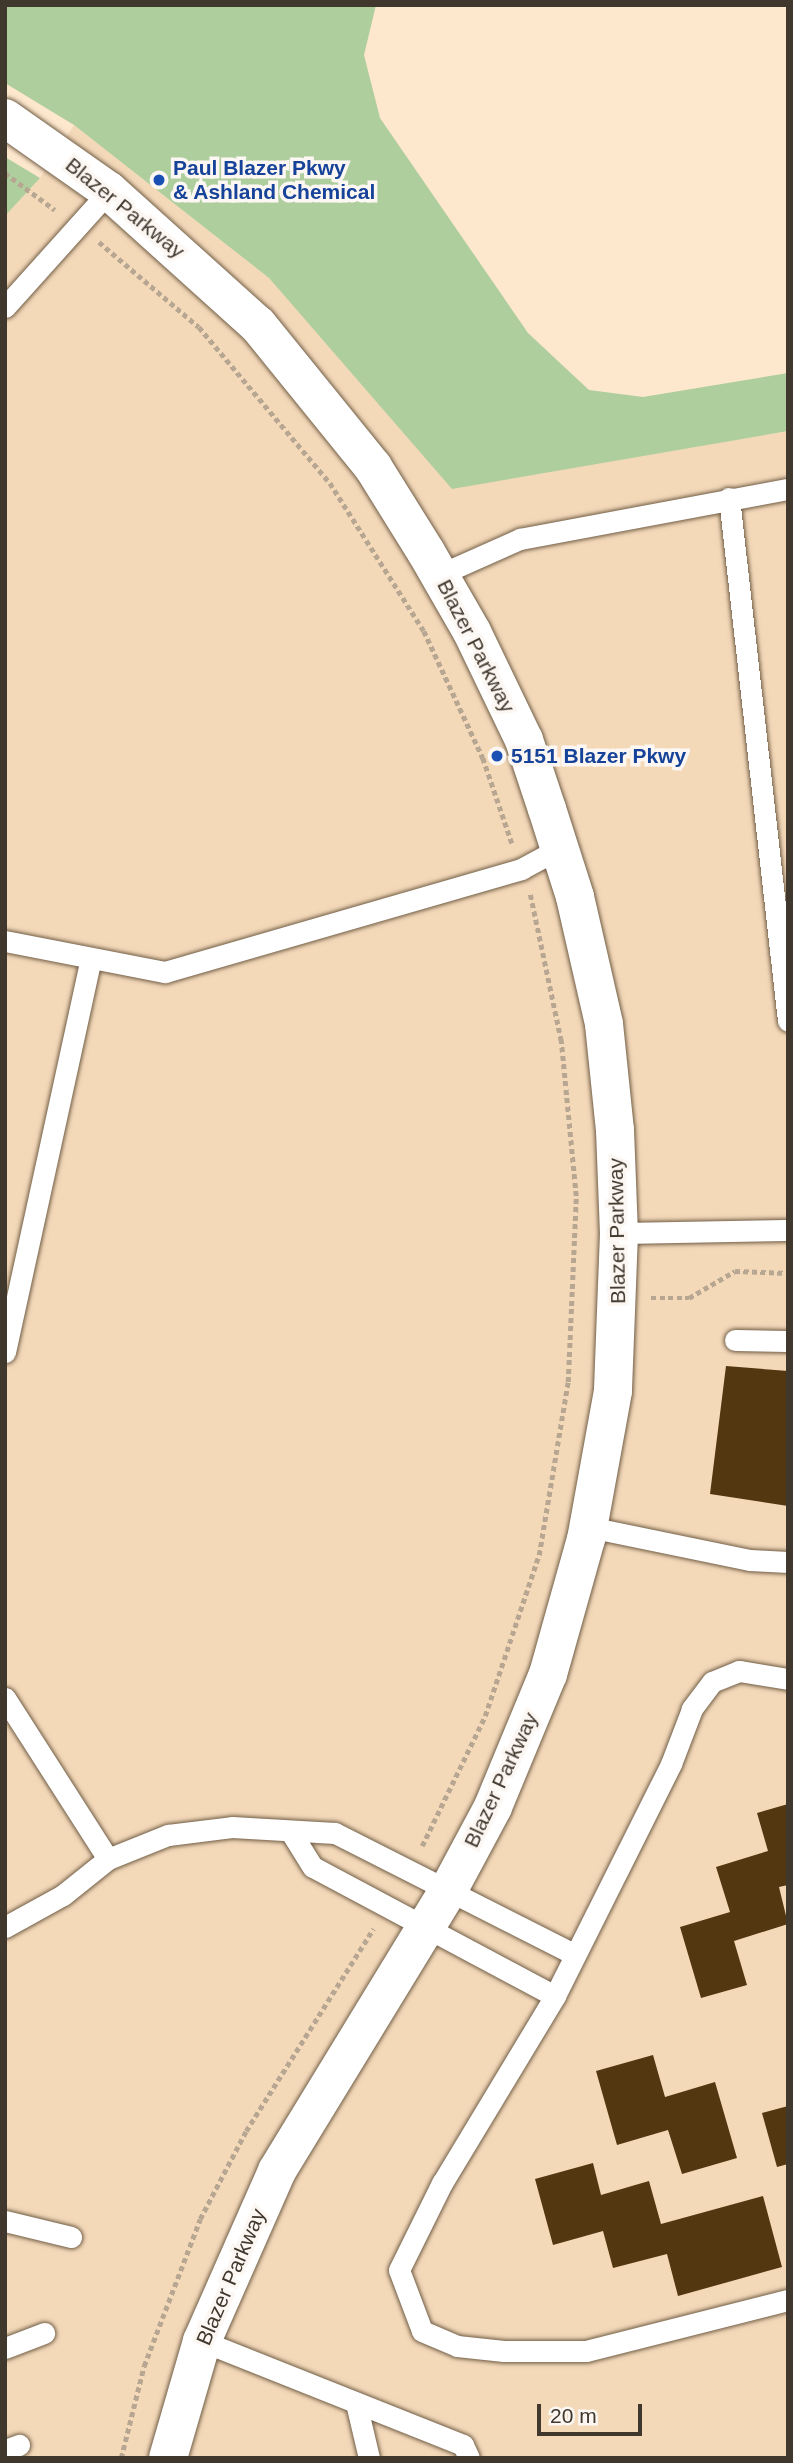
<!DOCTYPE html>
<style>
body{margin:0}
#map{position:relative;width:793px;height:2463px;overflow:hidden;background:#fde7cd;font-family:Helvetica,sans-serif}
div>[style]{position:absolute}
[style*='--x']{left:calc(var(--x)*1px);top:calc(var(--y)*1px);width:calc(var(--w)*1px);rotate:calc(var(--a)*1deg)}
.built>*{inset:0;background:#f4d9b9}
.green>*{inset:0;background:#afce9e}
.building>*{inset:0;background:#533711}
.path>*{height:4.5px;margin-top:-2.25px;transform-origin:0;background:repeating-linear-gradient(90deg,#b7a691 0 5px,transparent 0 8.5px)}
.roads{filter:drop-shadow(0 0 2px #715e47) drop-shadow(0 0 2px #715e47)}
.lane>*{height:21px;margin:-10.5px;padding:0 10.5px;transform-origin:10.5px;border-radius:10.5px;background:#fff}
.secondary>*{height:38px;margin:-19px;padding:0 19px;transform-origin:19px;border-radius:19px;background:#fff}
.dots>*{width:19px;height:19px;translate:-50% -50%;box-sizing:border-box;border:4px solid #fcf7f2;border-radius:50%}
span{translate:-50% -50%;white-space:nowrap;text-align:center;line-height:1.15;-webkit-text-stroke:7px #fcf7f2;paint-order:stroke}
.transit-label{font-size:21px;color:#164399;font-weight:700}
.left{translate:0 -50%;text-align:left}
.street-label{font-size:21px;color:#40372d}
.frame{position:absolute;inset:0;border:7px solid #40372d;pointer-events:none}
.scale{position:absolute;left:537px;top:2404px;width:105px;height:32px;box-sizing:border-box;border:4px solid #40372d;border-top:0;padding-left:9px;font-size:21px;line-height:24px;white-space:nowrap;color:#40372d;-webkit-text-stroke:5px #fcf7f2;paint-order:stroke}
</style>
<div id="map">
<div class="built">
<div style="clip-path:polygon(74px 125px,269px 278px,452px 488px,788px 431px,788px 2458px,5px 2458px,5px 216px,40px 178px)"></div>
</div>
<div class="green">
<div style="clip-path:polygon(5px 5px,376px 5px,364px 55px,380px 118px,528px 333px,589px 390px,643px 397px,788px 373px,788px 431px,452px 489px,269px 278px,74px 125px,5px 83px)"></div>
<div style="clip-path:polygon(5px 157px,40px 178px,5px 216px)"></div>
</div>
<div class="building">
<div style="clip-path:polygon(726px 1366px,788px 1371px,788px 1506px,710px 1494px)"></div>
<div style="clip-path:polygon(788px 1804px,788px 1885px,779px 1887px,788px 1924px,734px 1941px,747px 1985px,701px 1998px,680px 1927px,730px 1912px,716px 1867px,768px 1851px,757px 1813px)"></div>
<div style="clip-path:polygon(653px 2055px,665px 2097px,715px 2082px,737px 2158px,682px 2174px,668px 2130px,617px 2145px,596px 2071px)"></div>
<div style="clip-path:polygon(788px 2106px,788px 2164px,777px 2167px,762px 2113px)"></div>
<div style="clip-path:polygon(593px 2163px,601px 2195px,649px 2181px,661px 2224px,763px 2196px,782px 2267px,678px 2296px,667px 2254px,613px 2268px,603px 2231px,553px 2245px,535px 2179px)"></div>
</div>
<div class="path">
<div style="--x:5;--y:173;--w:62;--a:36.5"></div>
<div style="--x:99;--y:242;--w:131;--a:40.4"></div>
<div style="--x:199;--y:327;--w:204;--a:50"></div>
<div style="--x:330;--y:483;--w:175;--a:57.6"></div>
<div style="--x:424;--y:631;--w:140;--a:65.1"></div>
<div style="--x:483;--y:758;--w:90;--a:71.2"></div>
<div style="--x:651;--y:1298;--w:38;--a:0"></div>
<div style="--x:689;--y:1298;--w:53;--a:-30.4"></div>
<div style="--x:735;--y:1271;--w:53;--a:2.2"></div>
<div style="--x:422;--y:1846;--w:144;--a:-64.1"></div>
<div style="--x:485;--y:1716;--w:170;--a:-71.5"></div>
<div style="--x:539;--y:1555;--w:175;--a:-80.5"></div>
<div style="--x:568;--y:1382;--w:186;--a:-87.5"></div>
<div style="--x:576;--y:1196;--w:156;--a:-95.5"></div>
<div style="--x:561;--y:1041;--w:150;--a:-101.9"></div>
<div style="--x:121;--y:2458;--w:95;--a:-76"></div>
<div style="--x:144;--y:2366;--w:157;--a:-69.1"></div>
<div style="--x:200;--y:2219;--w:99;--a:-62.4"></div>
<div style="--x:246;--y:2131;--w:239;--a:-57.8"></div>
</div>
<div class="roads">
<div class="lane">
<div style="--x:5;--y:307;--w:156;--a:-48.1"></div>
<div style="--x:729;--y:498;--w:526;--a:83.56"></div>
<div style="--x:439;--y:575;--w:89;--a:-24"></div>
<div style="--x:520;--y:539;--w:273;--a:-10.6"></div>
<div style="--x:5;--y:941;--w:163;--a:11"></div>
<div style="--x:165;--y:972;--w:371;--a:-16.1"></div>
<div style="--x:521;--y:869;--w:44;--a:-28.3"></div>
<div style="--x:619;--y:1233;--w:169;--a:-1"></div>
<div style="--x:735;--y:1340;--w:53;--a:1.1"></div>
<div style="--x:5;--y:1352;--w:400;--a:-77.7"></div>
<div style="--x:589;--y:1527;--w:164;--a:11.6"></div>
<div style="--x:750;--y:1560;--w:38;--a:3"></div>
<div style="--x:788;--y:1679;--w:50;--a:-170.7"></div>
<div style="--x:739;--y:1671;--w:29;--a:158"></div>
<div style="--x:712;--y:1682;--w:34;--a:127"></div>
<div style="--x:692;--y:1709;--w:59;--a:110.9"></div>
<div style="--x:671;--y:1764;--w:259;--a:116.6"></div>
<div style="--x:555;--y:1996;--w:218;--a:121.1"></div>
<div style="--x:442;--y:2183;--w:97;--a:116.3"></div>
<div style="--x:399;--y:2270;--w:65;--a:69.3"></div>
<div style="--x:422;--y:2331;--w:38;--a:23"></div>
<div style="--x:457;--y:2346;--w:47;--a:6.1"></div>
<div style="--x:504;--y:2351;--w:82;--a:0"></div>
<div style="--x:586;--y:2351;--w:208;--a:-14.2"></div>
<div style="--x:5;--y:1698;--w:191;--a:57.4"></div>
<div style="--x:292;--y:1834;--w:39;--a:58"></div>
<div style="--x:313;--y:1867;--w:274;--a:28.1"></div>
<div style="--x:5;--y:1927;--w:66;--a:-28.9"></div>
<div style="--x:63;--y:1895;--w:58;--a:-38.7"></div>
<div style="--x:108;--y:1859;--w:65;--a:-21.8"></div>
<div style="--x:168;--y:1835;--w:64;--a:-7.1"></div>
<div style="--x:232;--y:1827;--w:103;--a:3.3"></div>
<div style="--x:335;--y:1833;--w:269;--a:26.9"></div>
<div style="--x:5;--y:2221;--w:68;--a:13.6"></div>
<div style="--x:202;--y:2341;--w:281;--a:21.7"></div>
<div style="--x:463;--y:2445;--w:14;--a:65"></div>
<div style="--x:5;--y:2348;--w:42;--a:-21"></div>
<div style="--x:356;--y:2403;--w:57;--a:76.7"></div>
<div style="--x:5;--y:2450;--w:15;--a:-20"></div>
</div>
<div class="secondary">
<div style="--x:5;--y:118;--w:127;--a:35.1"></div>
<div style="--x:109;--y:191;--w:200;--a:42"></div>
<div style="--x:258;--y:325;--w:183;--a:51"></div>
<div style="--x:373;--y:467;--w:100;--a:58.1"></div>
<div style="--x:426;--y:552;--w:92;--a:60.1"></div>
<div style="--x:472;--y:632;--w:120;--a:64.3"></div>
<div style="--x:524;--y:740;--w:73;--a:71.6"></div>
<div style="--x:547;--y:809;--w:92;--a:72.3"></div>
<div style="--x:575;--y:897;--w:130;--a:77.1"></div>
<div style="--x:604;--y:1024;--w:107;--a:84.1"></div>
<div style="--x:615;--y:1130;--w:103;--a:87.8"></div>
<div style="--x:619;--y:1233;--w:158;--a:92.2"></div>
<div style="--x:613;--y:1391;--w:150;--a:100.3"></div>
<div style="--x:586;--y:1539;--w:140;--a:105.7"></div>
<div style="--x:548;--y:1674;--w:144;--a:112.5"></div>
<div style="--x:493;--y:1807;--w:93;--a:118.2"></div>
<div style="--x:449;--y:1889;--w:330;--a:121.4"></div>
<div style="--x:277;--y:2171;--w:186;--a:113.8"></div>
<div style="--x:202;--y:2341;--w:122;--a:106.2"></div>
</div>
</div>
<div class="dots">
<div style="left:159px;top:180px;background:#1a4fb4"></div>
<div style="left:497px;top:756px;background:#1a4fb4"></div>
</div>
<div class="transit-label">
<span class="left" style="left:173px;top:180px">Paul Blazer Pkwy<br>&amp; Ashland Chemical</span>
<span class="left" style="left:511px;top:756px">5151 Blazer Pkwy</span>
</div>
<div class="street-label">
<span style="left:125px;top:208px;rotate:39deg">Blazer Parkway</span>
<span style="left:476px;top:646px;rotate:63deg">Blazer Parkway</span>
<span style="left:617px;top:1231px;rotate:-91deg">Blazer Parkway</span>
<span style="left:501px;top:1780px;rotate:-65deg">Blazer Parkway</span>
<span style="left:231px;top:2277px;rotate:-67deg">Blazer Parkway</span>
</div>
<div class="frame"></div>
<div class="scale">20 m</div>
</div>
